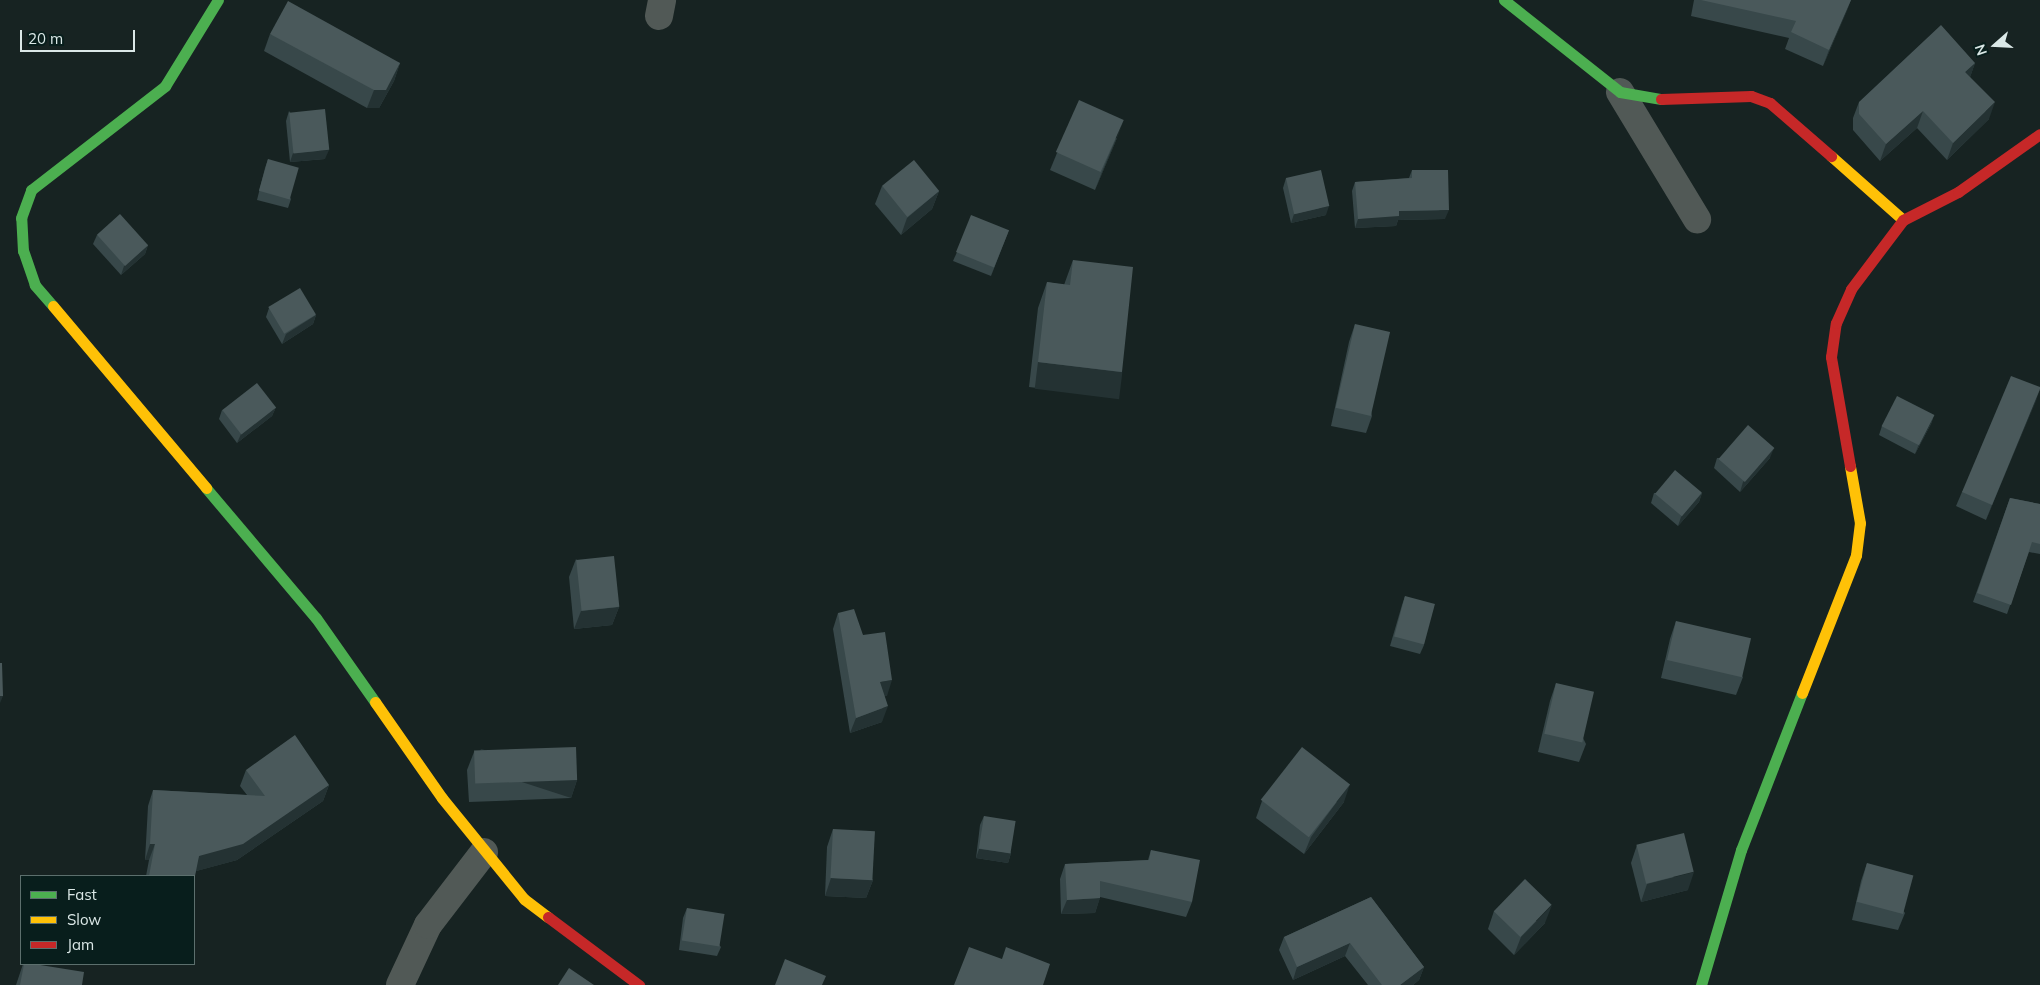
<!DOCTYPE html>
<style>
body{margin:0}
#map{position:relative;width:2040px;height:985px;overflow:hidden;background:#172322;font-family:Mulish,sans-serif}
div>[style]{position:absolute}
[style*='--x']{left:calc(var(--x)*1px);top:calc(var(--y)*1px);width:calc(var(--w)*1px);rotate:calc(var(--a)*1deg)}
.street>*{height:28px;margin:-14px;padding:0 14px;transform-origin:14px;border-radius:14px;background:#515956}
.fast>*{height:11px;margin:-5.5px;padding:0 5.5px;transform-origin:5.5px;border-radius:5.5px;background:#4caf50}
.slow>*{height:11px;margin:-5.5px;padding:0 5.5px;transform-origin:5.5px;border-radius:5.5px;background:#ffc107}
.jam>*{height:11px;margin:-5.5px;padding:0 5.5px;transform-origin:5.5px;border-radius:5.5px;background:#c62828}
.wall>*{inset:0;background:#38484a}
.shaded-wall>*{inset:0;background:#243233;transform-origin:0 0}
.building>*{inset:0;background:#4a595b;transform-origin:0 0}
span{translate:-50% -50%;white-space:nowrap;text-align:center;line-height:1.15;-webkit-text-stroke:4.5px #081e1c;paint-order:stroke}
.legend{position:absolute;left:20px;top:875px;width:175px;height:90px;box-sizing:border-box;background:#081e1c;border:1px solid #5c6f6d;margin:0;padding:6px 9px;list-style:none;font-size:15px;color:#dbe8e7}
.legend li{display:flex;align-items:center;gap:10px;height:25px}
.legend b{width:25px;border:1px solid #5c6f6d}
.north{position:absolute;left:1970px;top:20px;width:50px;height:50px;-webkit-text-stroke:4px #081e1c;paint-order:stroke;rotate:251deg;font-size:14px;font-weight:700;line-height:20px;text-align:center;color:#dbe8e7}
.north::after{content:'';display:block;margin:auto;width:18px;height:22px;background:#dbe8e7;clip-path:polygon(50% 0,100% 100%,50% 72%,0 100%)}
.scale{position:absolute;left:20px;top:30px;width:115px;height:22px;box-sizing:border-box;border:2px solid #dbe8e7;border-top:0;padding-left:6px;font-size:15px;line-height:18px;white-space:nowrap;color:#dbe8e7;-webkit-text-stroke:4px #081e1c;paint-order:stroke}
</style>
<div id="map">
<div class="street">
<div style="--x:659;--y:16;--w:16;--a:-79"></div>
<div style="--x:1620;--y:92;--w:149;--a:58.8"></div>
<div style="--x:400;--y:985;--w:66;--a:-65"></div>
<div style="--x:428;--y:925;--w:92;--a:-52.5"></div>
</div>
<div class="fast">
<div style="--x:1504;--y:0;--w:148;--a:38.4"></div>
<div style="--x:1620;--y:92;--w:42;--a:9.7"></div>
<div style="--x:53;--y:306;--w:28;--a:-131"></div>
<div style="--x:35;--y:285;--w:36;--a:-109"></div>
<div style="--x:23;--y:251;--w:33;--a:-93"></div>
<div style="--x:21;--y:218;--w:30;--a:-70"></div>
<div style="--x:31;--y:190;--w:170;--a:-37.8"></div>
<div style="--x:165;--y:86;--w:101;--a:-58.4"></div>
<div style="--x:206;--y:488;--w:170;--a:49.8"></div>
<div style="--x:316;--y:618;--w:103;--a:54.9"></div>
<div style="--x:1701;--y:985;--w:141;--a:-73.5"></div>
<div style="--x:1741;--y:850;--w:168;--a:-68.8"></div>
</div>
<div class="slow">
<div style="--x:1831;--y:156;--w:96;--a:41.6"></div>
<div style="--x:53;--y:306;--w:238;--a:49.9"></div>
<div style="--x:1802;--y:693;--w:148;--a:-68.6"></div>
<div style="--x:1856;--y:555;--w:32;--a:-83"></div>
<div style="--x:1860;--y:523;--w:58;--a:-100"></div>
<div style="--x:375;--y:702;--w:117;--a:55.1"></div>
<div style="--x:442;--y:798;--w:130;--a:50.9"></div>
<div style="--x:524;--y:899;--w:30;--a:37"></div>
</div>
<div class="jam">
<div style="--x:1661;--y:99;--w:90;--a:-1.9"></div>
<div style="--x:1751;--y:96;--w:20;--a:20"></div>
<div style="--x:1770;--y:103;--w:81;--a:41"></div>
<div style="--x:1850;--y:466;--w:111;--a:-99.9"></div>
<div style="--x:1831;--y:357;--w:34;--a:-82"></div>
<div style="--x:1836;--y:323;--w:37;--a:-66"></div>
<div style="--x:1851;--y:289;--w:86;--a:-53"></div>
<div style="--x:1903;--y:220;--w:62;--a:-27"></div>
<div style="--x:1958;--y:192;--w:100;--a:-35.3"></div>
<div style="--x:548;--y:917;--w:114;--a:36.8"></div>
</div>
<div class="wall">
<div style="clip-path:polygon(1694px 0,1851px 0,1823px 66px,1785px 49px,1789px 38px,1691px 16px)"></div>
<div style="clip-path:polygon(270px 34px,400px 63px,394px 81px,379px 108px,367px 108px,264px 51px)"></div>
<div style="clip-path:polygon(1975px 63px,1970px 77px,1989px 119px,1947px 160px,1917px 128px,1880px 161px,1853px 130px,1853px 118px,1859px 102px)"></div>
<div style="clip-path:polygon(289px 111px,325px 159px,290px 162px,286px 121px)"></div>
<div style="clip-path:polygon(1117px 138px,1095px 190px,1050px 170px,1057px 153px)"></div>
<div style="clip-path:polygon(268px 159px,291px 199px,288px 208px,257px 200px,265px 168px)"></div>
<div style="clip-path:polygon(1412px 170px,1445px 219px,1398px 220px,1396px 226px,1355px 228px,1352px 191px,1355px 182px,1409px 178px)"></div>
<div style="clip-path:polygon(1286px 178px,1326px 215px,1291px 223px,1283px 188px)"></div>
<div style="clip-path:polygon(882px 186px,939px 191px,932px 209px,901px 235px,875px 204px)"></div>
<div style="clip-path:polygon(1009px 230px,991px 276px,953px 261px,957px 252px)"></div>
<div style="clip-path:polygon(97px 235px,148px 245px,145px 254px,121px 275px,93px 244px)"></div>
<div style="clip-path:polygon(1073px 260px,1122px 372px,1113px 397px,1029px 387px,1038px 308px,1047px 282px,1064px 285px)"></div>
<div style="clip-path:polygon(269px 308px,316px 315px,313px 324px,282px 344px,266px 317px)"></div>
<div style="clip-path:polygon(1355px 324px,1372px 416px,1366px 433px,1331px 426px,1349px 342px)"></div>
<div style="clip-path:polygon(2040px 389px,1986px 520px,1956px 506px,1962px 492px)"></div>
<div style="clip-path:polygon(276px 407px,272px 416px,237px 443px,219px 419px,222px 410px)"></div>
<div style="clip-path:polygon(1934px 415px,1931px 424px,1915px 454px,1879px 435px,1882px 426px)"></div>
<div style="clip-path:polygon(1717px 458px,1770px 458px,1740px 492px,1714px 468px)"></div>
<div style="clip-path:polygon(1654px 493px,1702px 493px,1699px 502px,1678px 526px,1651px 503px)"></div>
<div style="clip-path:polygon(2010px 498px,2040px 504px,2040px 554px,2029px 552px,2007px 614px,1973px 602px)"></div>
<div style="clip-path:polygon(576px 559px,619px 607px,612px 625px,574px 629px,569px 577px)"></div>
<div style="clip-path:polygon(1405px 596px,1424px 645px,1420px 654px,1390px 646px,1402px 605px)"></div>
<div style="clip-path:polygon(838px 613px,863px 635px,887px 696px,884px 696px,882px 722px,850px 733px,833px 629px)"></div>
<div style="clip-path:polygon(1676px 621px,1743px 677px,1736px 695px,1661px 678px,1670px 639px)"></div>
<div style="clip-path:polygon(1556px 683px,1586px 744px,1579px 762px,1538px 752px,1550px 701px)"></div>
<div style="clip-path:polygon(474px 752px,577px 780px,571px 798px,469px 802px,467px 770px)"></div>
<div style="clip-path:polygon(246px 770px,329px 785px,323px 801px,237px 860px,196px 871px,194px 876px,146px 876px,149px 860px,145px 860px,148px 806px,153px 790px,247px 795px,240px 786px)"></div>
<div style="clip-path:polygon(1262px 801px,1344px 802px,1304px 854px,1256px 818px)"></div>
<div style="clip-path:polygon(984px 816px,1011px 853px,1008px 863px,976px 858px,980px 825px)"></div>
<div style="clip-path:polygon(833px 829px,873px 880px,866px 898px,825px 896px,827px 847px)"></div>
<div style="clip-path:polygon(1637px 845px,1688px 890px,1641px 902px,1631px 863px)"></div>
<div style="clip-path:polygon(1151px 850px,1192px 902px,1186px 917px,1100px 897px,1095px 913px,1061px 914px,1060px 879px,1065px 864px,1148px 860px)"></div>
<div style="clip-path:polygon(1867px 863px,1905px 913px,1898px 930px,1852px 920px,1861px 881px)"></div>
<div style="clip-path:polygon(1371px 897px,1424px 967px,1419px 980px,1413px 985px,1368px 985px,1345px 956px,1293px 980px,1279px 950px,1284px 937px)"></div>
<div style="clip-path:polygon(687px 908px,721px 947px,717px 956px,679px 950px,683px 918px)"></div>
<div style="clip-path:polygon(1494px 911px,1545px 923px,1514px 955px,1488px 929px)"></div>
<div style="clip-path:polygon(23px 964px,82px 985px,16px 985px)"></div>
</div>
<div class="shaded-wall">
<div style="clip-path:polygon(1851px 0,1847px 11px,1823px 66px,1829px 50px)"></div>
<div style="clip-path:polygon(400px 63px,394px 81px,379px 108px,367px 108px,374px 90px)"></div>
<div style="clip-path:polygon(1975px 63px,1969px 80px,1965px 72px)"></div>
<div style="clip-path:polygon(1995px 102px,1989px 119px,1947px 160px,1953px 143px)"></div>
<div style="clip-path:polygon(1923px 111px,1917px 128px,1880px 161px,1886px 144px)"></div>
<div style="clip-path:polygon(1124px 120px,1117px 138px,1095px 190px,1102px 172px)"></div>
<div style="clip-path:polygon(329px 150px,325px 159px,290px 162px,293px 153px)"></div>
<div style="clip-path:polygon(939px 191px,932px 209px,901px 235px,907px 218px)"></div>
<div style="clip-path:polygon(1329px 206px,1326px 215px,1291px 223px,1294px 214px)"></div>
<div style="clip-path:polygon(1449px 210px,1445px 219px,1398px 220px,1396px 226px,1355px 228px,1358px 219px,1399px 211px)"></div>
<div style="clip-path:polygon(148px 245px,145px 254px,121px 275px,124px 266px)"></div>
<div style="clip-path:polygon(316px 315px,313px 324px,282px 344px,286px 334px)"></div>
<div style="left:1038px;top:362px;width:85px;height:27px;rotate:7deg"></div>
<div style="clip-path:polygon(2040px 389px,2036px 401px,1986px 520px,1992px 505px)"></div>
<div style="clip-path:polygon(276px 407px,272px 416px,237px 443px,241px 434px)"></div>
<div style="clip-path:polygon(1934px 415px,1931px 424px,1915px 454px,1919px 444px)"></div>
<div style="clip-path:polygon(1774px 448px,1770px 458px,1740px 492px,1743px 482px)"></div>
<div style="clip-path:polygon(1702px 493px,1699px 502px,1678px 526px,1681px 517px)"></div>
<div style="clip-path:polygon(619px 607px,612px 625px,574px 629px,581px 611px)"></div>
<div style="clip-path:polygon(892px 680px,887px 696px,874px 698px,880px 682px)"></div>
<div style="clip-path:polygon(0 696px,3px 696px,0 703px)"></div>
<div style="clip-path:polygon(888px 706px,882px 722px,850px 733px,856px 718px)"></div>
<div style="left:577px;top:780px;width:19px;height:101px;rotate:108deg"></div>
<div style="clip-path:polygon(1350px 784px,1344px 802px,1304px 854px,1311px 837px)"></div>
<div style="clip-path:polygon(329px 785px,323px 801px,237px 860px,193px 872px,199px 856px)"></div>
<div style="clip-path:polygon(150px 844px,155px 844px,149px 860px,145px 860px)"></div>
<div style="clip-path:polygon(979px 849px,1011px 853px,1008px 863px,976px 858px)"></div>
<div style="clip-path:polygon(1694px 872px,1688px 890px,1641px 902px,1647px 884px)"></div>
<div style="clip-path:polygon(831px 878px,873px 880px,866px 898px,825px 896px)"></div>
<div style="clip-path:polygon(1100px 898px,1095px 913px,1061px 914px,1067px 900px)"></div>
<div style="clip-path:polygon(1552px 905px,1545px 923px,1514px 955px,1521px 937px)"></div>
<div style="clip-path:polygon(1350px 943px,1345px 956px,1293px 980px,1297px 967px)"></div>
<div style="clip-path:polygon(1424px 967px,1419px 980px,1413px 985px,1400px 985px)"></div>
</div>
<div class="building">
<div style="clip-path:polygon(1701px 0,1851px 0,1829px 50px,1791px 32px,1796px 21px)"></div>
<div style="clip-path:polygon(288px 1px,400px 63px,386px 90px,374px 90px,270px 34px)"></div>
<div style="clip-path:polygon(1941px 25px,1975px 63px,1965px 72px,1995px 102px,1953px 143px,1923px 111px,1886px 144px,1859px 114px,1859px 102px)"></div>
<div style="left:1079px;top:100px;width:49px;height:57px;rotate:24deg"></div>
<div style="left:325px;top:109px;width:41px;height:36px;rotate:84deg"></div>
<div style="left:268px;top:159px;width:32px;height:33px;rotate:16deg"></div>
<div style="left:914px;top:160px;width:40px;height:41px;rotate:51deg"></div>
<div style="left:1321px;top:170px;width:37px;height:36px;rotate:77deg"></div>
<div style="clip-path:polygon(1412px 170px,1448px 170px,1449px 210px,1399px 211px,1399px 216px,1358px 219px,1355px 182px,1412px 178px)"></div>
<div style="left:120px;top:214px;width:42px;height:31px;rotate:48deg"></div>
<div style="left:971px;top:215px;width:41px;height:40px;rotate:22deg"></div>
<div style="clip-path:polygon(1073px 260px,1133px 267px,1122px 372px,1038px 362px,1047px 282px,1070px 285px)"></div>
<div style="left:300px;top:288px;width:31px;height:37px;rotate:59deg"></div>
<div style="left:1355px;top:324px;width:36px;height:86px;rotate:13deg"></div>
<div style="clip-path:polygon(2011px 376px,2040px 387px,2040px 389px,1992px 505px,1962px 492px)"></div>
<div style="left:257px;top:383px;width:31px;height:44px;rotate:52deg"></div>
<div style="left:1897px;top:396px;width:42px;height:34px;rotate:27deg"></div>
<div style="left:1748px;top:425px;width:35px;height:45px;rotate:41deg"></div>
<div style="left:1675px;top:470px;width:35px;height:31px;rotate:40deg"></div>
<div style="clip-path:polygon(2010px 498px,2040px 504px,2040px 544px,2032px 542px,2011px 605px,1977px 593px)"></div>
<div style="left:614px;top:556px;width:51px;height:38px;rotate:84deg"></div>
<div style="left:1405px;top:596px;width:31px;height:42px;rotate:15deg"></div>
<div style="clip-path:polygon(854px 609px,863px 635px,885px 632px,892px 680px,880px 682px,888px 706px,856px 718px,838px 613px)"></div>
<div style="left:1676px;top:621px;width:77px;height:40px;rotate:13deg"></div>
<div style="clip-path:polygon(0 663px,2px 663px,3px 696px,0 696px)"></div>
<div style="left:1556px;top:683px;width:39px;height:52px;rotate:13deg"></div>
<div style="clip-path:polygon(295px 735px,329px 785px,243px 844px,199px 856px,194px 881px,194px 876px,149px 876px,155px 844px,150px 844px,153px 790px,265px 796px,246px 770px)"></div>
<div style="left:576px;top:747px;width:33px;height:102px;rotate:88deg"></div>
<div style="left:1302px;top:747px;width:61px;height:67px;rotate:38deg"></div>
<div style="left:984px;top:816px;width:32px;height:33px;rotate:9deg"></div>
<div style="left:833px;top:829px;width:42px;height:49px;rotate:3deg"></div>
<div style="left:1684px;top:833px;width:40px;height:49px;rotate:76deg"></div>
<div style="clip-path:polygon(1151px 850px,1200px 860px,1192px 902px,1100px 881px,1100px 898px,1067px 900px,1065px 864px,1149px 860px)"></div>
<div style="left:1867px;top:863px;width:48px;height:40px;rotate:15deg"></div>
<div style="left:1525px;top:879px;width:37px;height:45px;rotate:44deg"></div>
<div style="clip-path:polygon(1371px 897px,1424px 967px,1400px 985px,1382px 985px,1350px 943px,1297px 967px,1284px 937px)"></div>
<div style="left:687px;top:908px;width:38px;height:33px;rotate:9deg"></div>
<div style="clip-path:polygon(969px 947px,1002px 959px,1006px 947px,1050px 964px,1043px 985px,954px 985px)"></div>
<div style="clip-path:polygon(785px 959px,826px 976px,822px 985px,775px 985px)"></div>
<div style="clip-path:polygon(24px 964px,34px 964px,84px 972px,82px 985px,20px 985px)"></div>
<div style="clip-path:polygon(569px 968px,594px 985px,558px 985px)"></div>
</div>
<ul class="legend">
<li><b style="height:6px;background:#4caf50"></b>Fast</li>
<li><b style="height:6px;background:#ffc107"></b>Slow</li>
<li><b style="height:6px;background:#c62828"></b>Jam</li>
</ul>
<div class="north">N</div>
<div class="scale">20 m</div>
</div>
